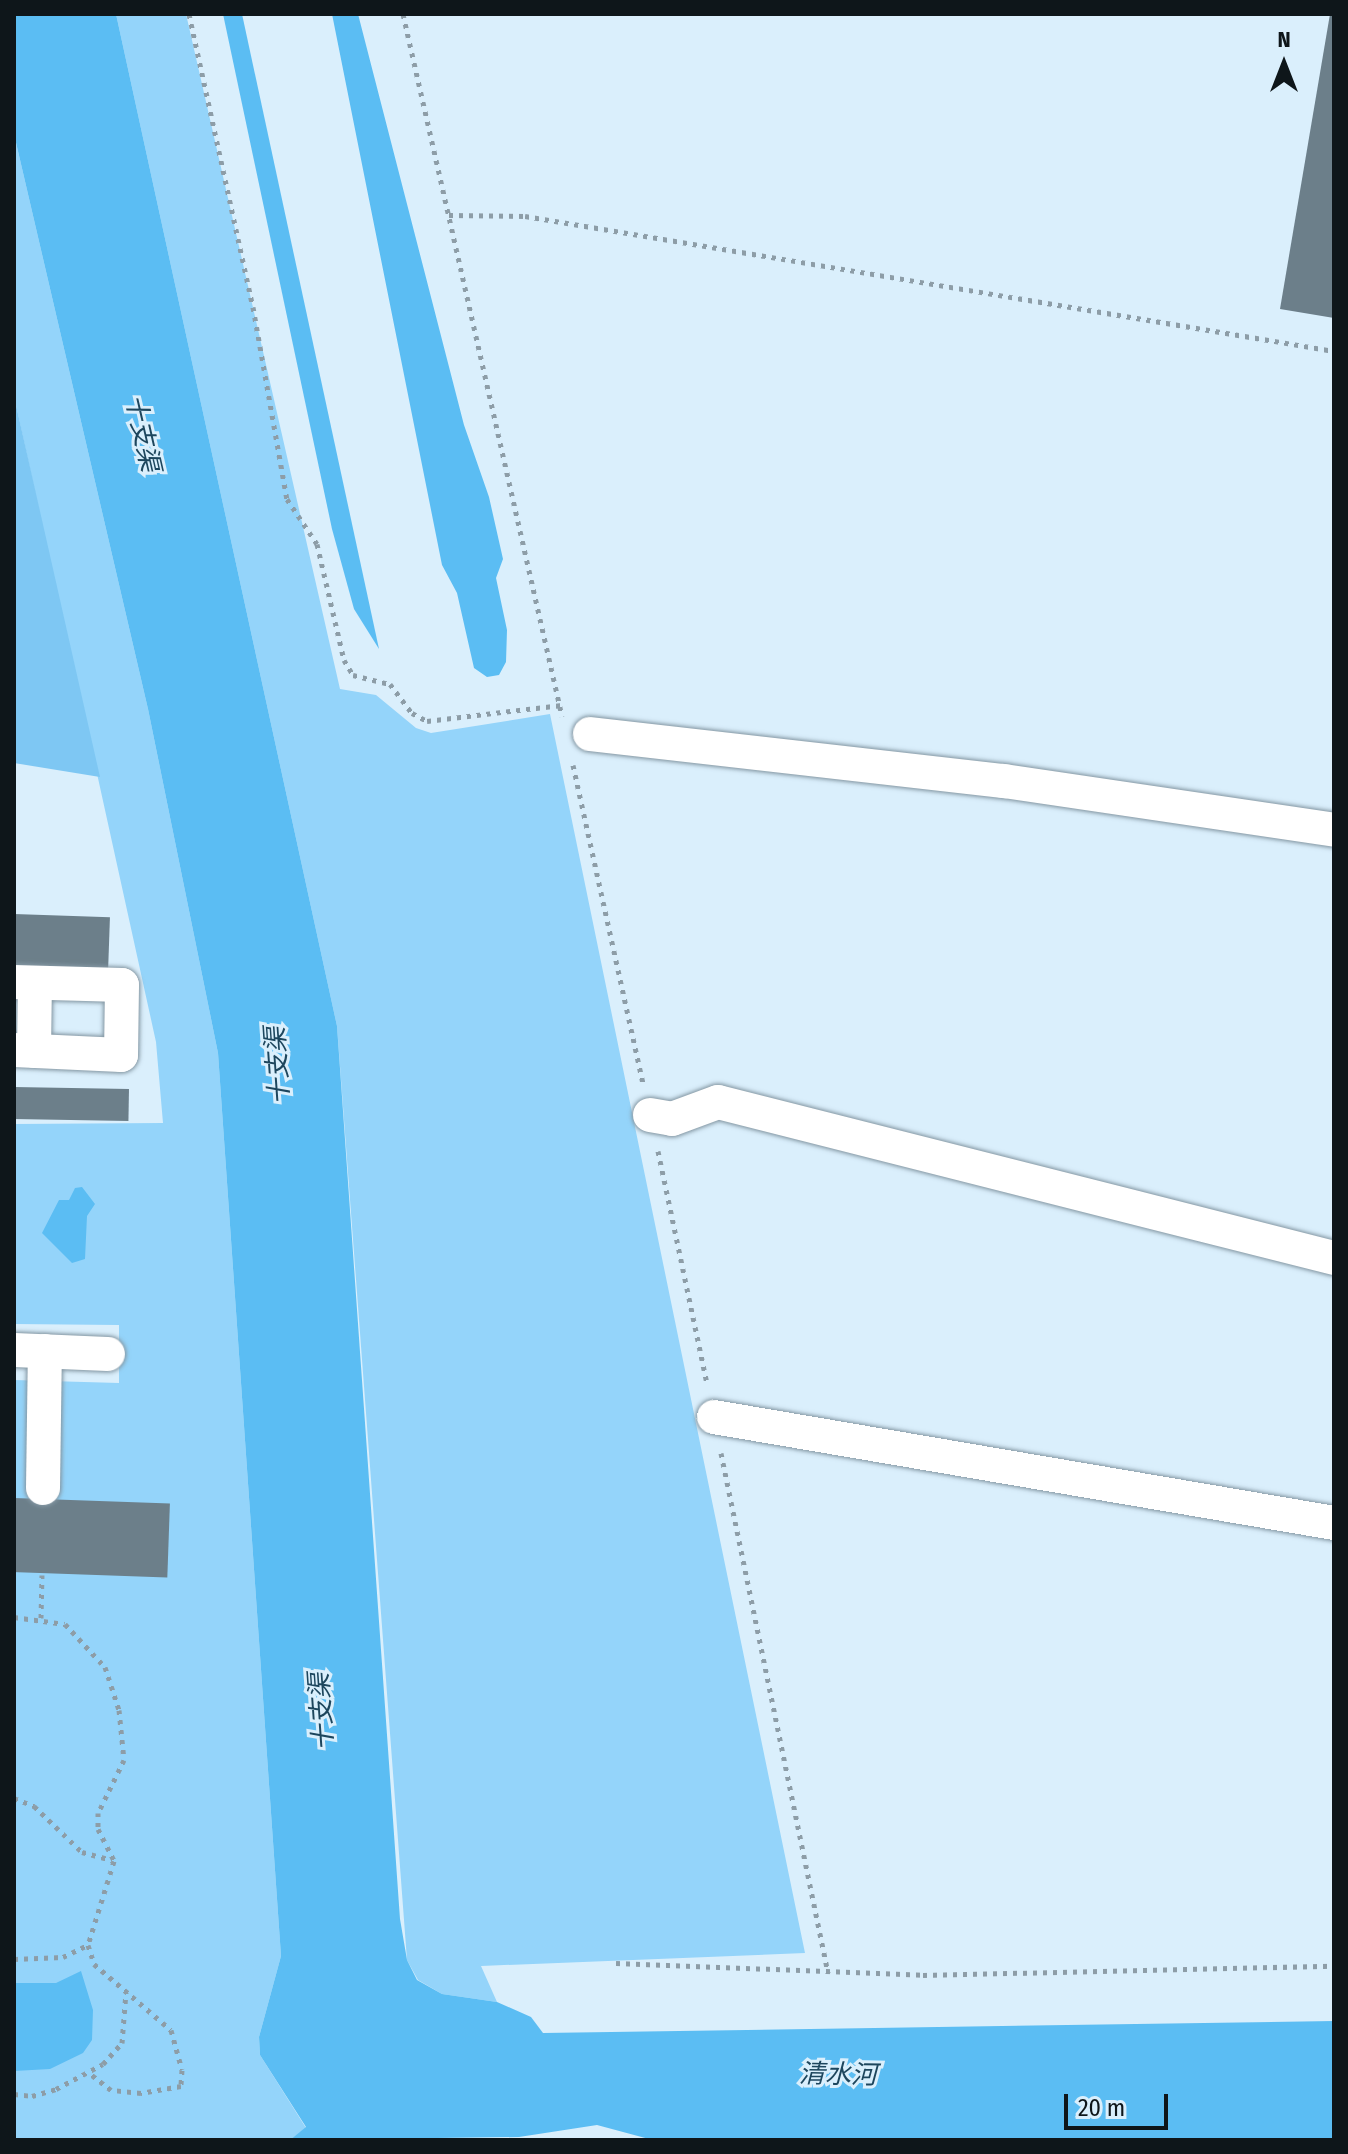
<!DOCTYPE html>
<meta charset="utf-8">
<style>
body{margin:0}
#map{position:relative;width:1348px;height:2154px;overflow:hidden;background:#daeffc;font-family:"Fira Sans Condensed","Noto Sans SC",sans-serif}
div>[style]{position:absolute}
[style*='--x']{left:calc(var(--x)*1px);top:calc(var(--y)*1px);width:calc(var(--w)*1px);rotate:calc(var(--a)*1deg)}
.green>*{inset:0;background:#94d4fa}
.forest>*{inset:0;background:#7ec7f3}
.water>*{inset:0;background:#5bbdf3}
.building>*{inset:0;background:#6c7f8a;transform-origin:0 0}
.path>*{height:5px;margin-top:-2.5px;transform-origin:0;background:repeating-linear-gradient(90deg,#8d9da7 0 4px,transparent 0 10px)}
.roads{filter:drop-shadow(0 0 2px #8497a3) drop-shadow(0 0 2px #8497a3)}
.minor>*{height:34px;margin:-17px;padding:0 17px;transform-origin:17px;border-radius:17px;background:#fff}
span{translate:-50% -50%;white-space:nowrap;text-align:center;line-height:1.15;-webkit-text-stroke:6px #daeffc;paint-order:stroke}
.water-label{font-size:26px;color:#1d465d;font-style:italic}
.frame{position:absolute;inset:0;border:16px solid #0e161a;pointer-events:none}
.north{position:absolute;left:1244px;top:24px;width:80px;height:80px;-webkit-text-stroke:6px #daeffc;paint-order:stroke;rotate:0deg;font-size:22px;font-weight:700;line-height:32px;text-align:center;color:#0e161a}
.north::after{content:'';display:block;margin:auto;width:28px;height:36px;background:#0e161a;clip-path:polygon(50% 0,100% 100%,50% 72%,0 100%)}
.scale{position:absolute;left:1064px;top:2094px;width:104px;height:36px;box-sizing:border-box;border:4px solid #0e161a;border-top:0;padding-left:10px;font-size:24px;line-height:28px;white-space:nowrap;color:#0e161a;-webkit-text-stroke:6px #daeffc;paint-order:stroke}
</style>
<div id="map">
<div class="green">
<div style="clip-path:polygon(116px 14px,186px 14px,340px 689px,376px 695px,416px 728px,431px 733px,550px 714px,805px 1953px,481px 1966px,497px 2002px,442px 1994px,418px 1980px,407px 1960px,337px 1026px)"></div>
<div style="clip-path:polygon(14px 134px,148px 709px,218px 1053px,281px 1956px,259px 2037px,260px 2055px,306px 2128px,290px 2140px,14px 2140px,14px 1380px,119px 1383px,119px 1325px,14px 1324px,14px 1124px,163px 1123px,156px 1042px,14px 396px)"></div>
</div>
<div class="forest">
<div style="clip-path:polygon(14px 396px,100px 777px,14px 763px)"></div>
</div>
<div class="water">
<div style="clip-path:polygon(14px 14px,116px 14px,337px 1026px,400px 1919px,407px 1960px,417px 1980px,442px 1994px,497px 2002px,531px 2017px,543px 2033px,1334px 2021px,1334px 2140px,649px 2139px,597px 2125px,519px 2137px,290px 2140px,306px 2127px,260px 2055px,259px 2037px,281px 1956px,218px 1053px,148px 709px,14px 134px)"></div>
<div style="clip-path:polygon(223px 14px,242px 14px,379px 649px,354px 609px,332px 529px)"></div>
<div style="clip-path:polygon(332px 14px,358px 14px,464px 425px,489px 497px,503px 559px,496px 578px,507px 630px,506px 662px,499px 675px,487px 677px,474px 668px,457px 593px,442px 565px)"></div>
<div style="clip-path:polygon(82px 1187px,95px 1204px,87px 1216px,85px 1259px,72px 1263px,42px 1233px,59px 1200px,69px 1200px,75px 1188px)"></div>
<div style="clip-path:polygon(81px 1971px,93px 2010px,92px 2040px,83px 2053px,50px 2069px,14px 2071px,14px 1983px,56px 1983px)"></div>
</div>
<div class="building">
<div style="clip-path:polygon(1330px 14px,1334px 14px,1334px 318px,1280px 309px)"></div>
<div style="left:14px;top:914px;width:96px;height:54px;rotate:2deg"></div>
<div style="left:14px;top:1087px;width:115px;height:32px;rotate:1deg"></div>
<div style="left:14px;top:1498px;width:156px;height:74px;rotate:2deg"></div>
</div>
<div class="path">
<div style="--x:189;--y:14;--w:300;--a:77.7"></div>
<div style="--x:253;--y:307;--w:195;--a:80"></div>
<div style="--x:287;--y:499;--w:54;--a:56.3"></div>
<div style="--x:317;--y:544;--w:119;--a:76.9"></div>
<div style="--x:344;--y:660;--w:17;--a:59"></div>
<div style="--x:353;--y:675;--w:38;--a:14"></div>
<div style="--x:390;--y:684;--w:36;--a:53"></div>
<div style="--x:412;--y:713;--w:17;--a:28"></div>
<div style="--x:427;--y:721;--w:136;--a:-6.8"></div>
<div style="--x:403;--y:14;--w:720;--a:77.24"></div>
<div style="--x:449;--y:215;--w:76;--a:0.8"></div>
<div style="--x:525;--y:216;--w:820;--a:9.47"></div>
<div style="--x:573;--y:765;--w:326;--a:77.6"></div>
<div style="--x:658;--y:1151;--w:238;--a:78.1"></div>
<div style="--x:721;--y:1453;--w:531;--a:78.37"></div>
<div style="--x:14;--y:1617;--w:51;--a:7.8"></div>
<div style="--x:65;--y:1624;--w:59;--a:47.1"></div>
<div style="--x:105;--y:1667;--w:45;--a:72"></div>
<div style="--x:119;--y:1710;--w:50;--a:84.3"></div>
<div style="--x:124;--y:1760;--w:59;--a:116.1"></div>
<div style="--x:98;--y:1813;--w:16;--a:90"></div>
<div style="--x:98;--y:1829;--w:36;--a:63"></div>
<div style="--x:114;--y:1861;--w:88;--a:107.2"></div>
<div style="--x:88;--y:1945;--w:20;--a:72"></div>
<div style="--x:94;--y:1964;--w:101;--a:40.6"></div>
<div style="--x:171;--y:2030;--w:41;--a:74.6"></div>
<div style="--x:182;--y:2070;--w:16;--a:94"></div>
<div style="--x:181;--y:2086;--w:41;--a:170.1"></div>
<div style="--x:141;--y:2093;--w:30;--a:-174"></div>
<div style="--x:111;--y:2090;--w:28;--a:-142"></div>
<div style="--x:41;--y:1618;--w:43;--a:-88.7"></div>
<div style="--x:14;--y:1798;--w:22;--a:22"></div>
<div style="--x:34;--y:1806;--w:66;--a:43.8"></div>
<div style="--x:82;--y:1852;--w:31;--a:15"></div>
<div style="--x:14;--y:1959;--w:49;--a:-2.3"></div>
<div style="--x:63;--y:1957;--w:28;--a:-26"></div>
<div style="--x:616;--y:1963;--w:307;--a:2.2"></div>
<div style="--x:923;--y:1975;--w:411;--a:-1.3"></div>
<div style="--x:14;--y:2094;--w:18;--a:6"></div>
<div style="--x:32;--y:2096;--w:25;--a:-16"></div>
<div style="--x:56;--y:2089;--w:53;--a:-28"></div>
<div style="--x:103;--y:2064;--w:28;--a:-48"></div>
<div style="--x:122;--y:2043;--w:51;--a:-85.5"></div>
</div>
<div class="roads">
<div class="minor">
<div style="--x:590;--y:734;--w:417;--a:6.5"></div>
<div style="--x:1004;--y:781;--w:334;--a:8.4"></div>
<div style="--x:14;--y:982;--w:108;--a:1.6"></div>
<div style="--x:122;--y:985;--w:70;--a:90.8"></div>
<div style="--x:121;--y:1055;--w:107;--a:-177.3"></div>
<div style="--x:34;--y:1051;--w:68;--a:-89.2"></div>
<div style="--x:650;--y:1115;--w:22;--a:10"></div>
<div style="--x:672;--y:1119;--w:49;--a:-20.3"></div>
<div style="--x:718;--y:1102;--w:635;--a:14.21"></div>
<div style="--x:14;--y:1350;--w:94;--a:2.4"></div>
<div style="--x:714;--y:1417;--w:629;--a:9.7"></div>
<div style="--x:43;--y:1488;--w:137;--a:-89.2"></div>
</div>
</div>
<div class="water-label">
<span style="left:142px;top:433px;rotate:77deg">十支渠</span>
<span style="left:278px;top:1066px;rotate:-94deg">十支渠</span>
<span style="left:322px;top:1712px;rotate:-94deg">十支渠</span>
<span style="left:838px;top:2075px;rotate:1deg">清水河</span>
</div>
<div class="frame"></div>
<div class="north">N</div>
<div class="scale">20 m</div>
</div>
